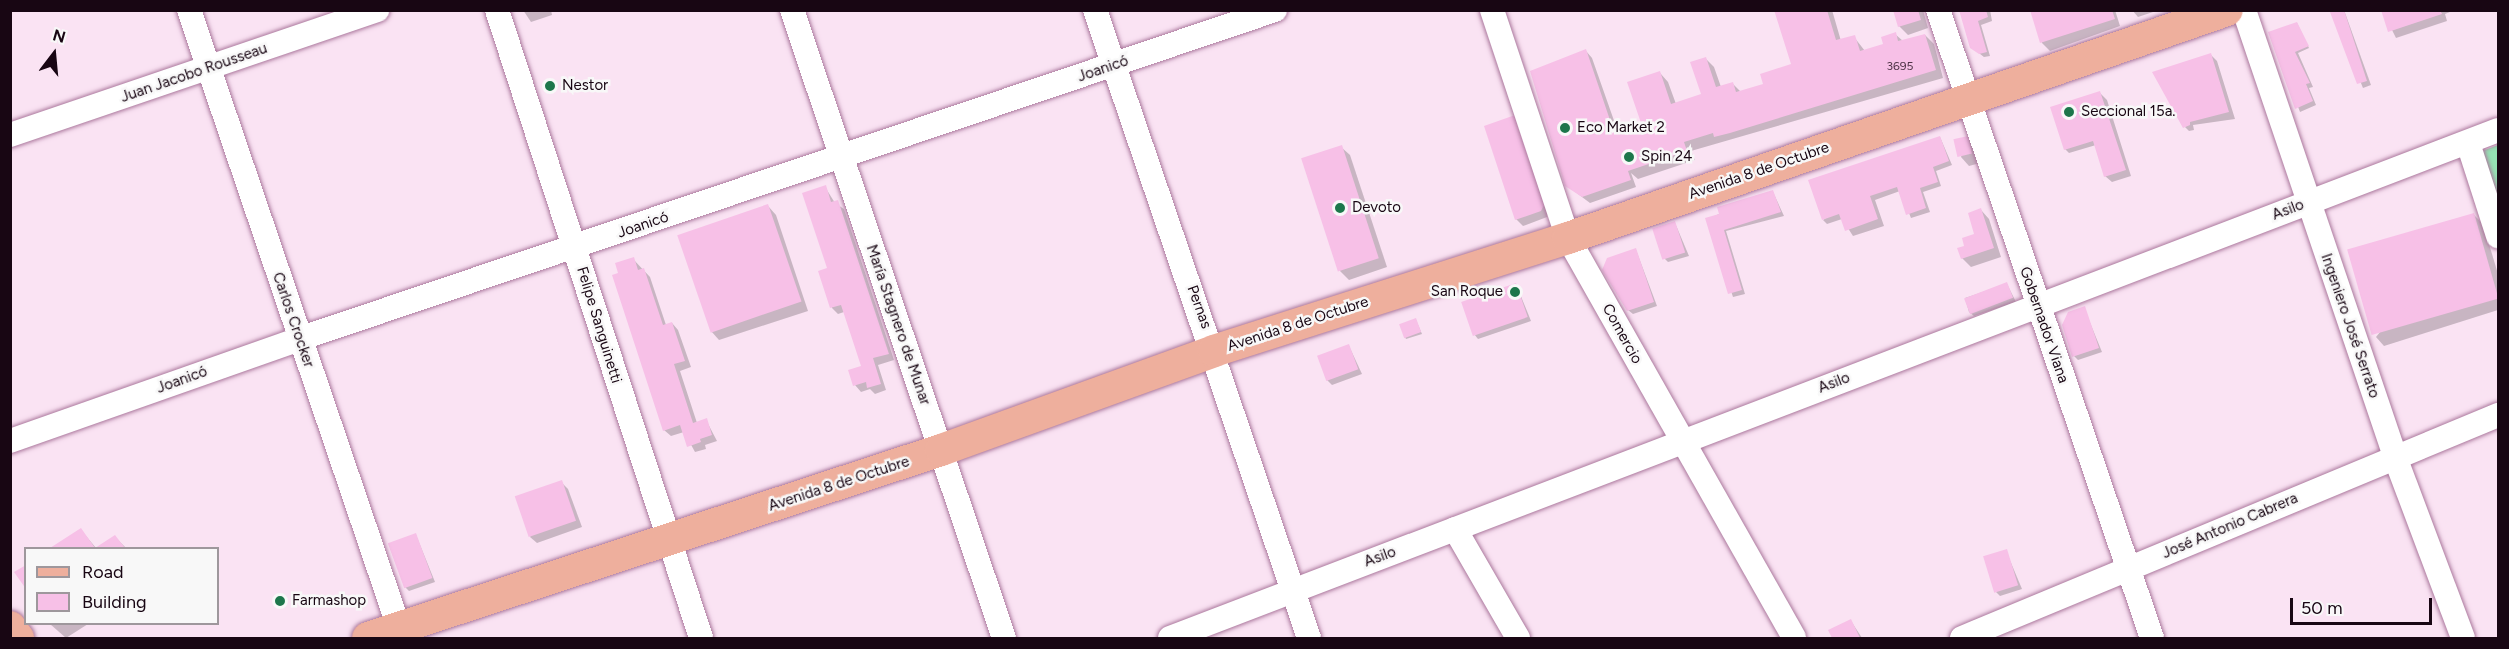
<!DOCTYPE html>
<meta charset="utf-8">
<style>
body{margin:0}
#map{position:relative;width:2509px;height:649px;overflow:hidden;background:#fae3f3;font-family:Figtree,sans-serif}
div>[style]{position:absolute}
[style*='--x']{left:calc(var(--x)*1px);top:calc(var(--y)*1px);width:calc(var(--w)*1px);rotate:calc(var(--a)*1deg)}
.green>*{inset:0;background:#95e4b4}
.shadow>*{inset:0;background:#0003}
.building>*{inset:0;background:#f7c0e7;transform-origin:0 0}
.roads{filter:drop-shadow(0 0 2px #ab789d) drop-shadow(0 0 2px #ab789d)}
.minor>*{height:24px;margin:-12px;padding:0 12px;transform-origin:12px;border-radius:12px;background:#fff}
.major>*{height:32px;margin:-16px;padding:0 16px;transform-origin:16px;border-radius:16px;background:#eeaf9d}
.dots>*{width:16px;height:16px;translate:-50% -50%;box-sizing:border-box;border:3px solid #f8f8f8;border-radius:50%}
span{translate:-50% -50%;white-space:nowrap;text-align:center;line-height:1.15;-webkit-text-stroke:5px #f8f8f8;paint-order:stroke}
.number-label{font-size:12px;color:#503448}
.number-label span{-webkit-text-stroke-width:0}
.street-label{font-size:15px;color:#180613}
.poi-label{font-size:15px;color:#180613}
.left{translate:0 -50%;text-align:left}
.right{translate:-100% -50%;text-align:right}
.frame{position:absolute;inset:0;border:12px solid #180613;pointer-events:none}
.legend{position:absolute;left:24px;top:547px;width:195px;height:78px;box-sizing:border-box;background:#f8f8f8;border:2px solid #9e979c;margin:0;padding:8px 10px;list-style:none;font-size:18px;color:#180613}
.legend li{display:flex;align-items:center;gap:12px;height:30px}
.legend b{width:30px;border:2px solid #9e979c}
.north{position:absolute;left:24px;top:24px;width:60px;height:60px;-webkit-text-stroke:4px #f8f8f8;paint-order:stroke;rotate:16deg;font-size:16px;font-weight:700;line-height:24px;text-align:center;color:#180613}
.north::after{content:'';display:block;margin:auto;width:21px;height:27px;background:#180613;clip-path:polygon(50% 0,100% 100%,50% 72%,0 100%)}
.scale{position:absolute;left:2290px;top:598px;width:142px;height:27px;box-sizing:border-box;border:3px solid #180613;border-top:0;padding-left:8px;font-size:18px;line-height:21px;white-space:nowrap;color:#180613;-webkit-text-stroke:4px #f8f8f8;paint-order:stroke}
</style>
<div id="map">
<div class="green">
<div style="clip-path:polygon(2498px 145px,2498px 200px,2482px 151px)"></div>
</div>
<div class="shadow">
<div style="clip-path:polygon(523px 10px,551px 10px,552px 15px,531px 22px)"></div>
<div style="clip-path:polygon(1775px 10px,1832px 10px,1841px 41px,1854px 37px,1865px 51px,1885px 46px,1895px 34px,1903px 41px,1925px 35px,1934px 44px,1943px 78px,1691px 151px,1695px 160px,1638px 179px,1631px 173px,1636px 187px,1590px 203px,1566px 185px,1586px 51px,1592px 58px,1618px 132px,1643px 124px,1660px 73px,1668px 82px,1676px 104px,1703px 95px,1706px 59px,1714px 67px,1721px 87px,1732px 83px,1741px 92px,1765px 85px,1793px 65px)"></div>
<div style="clip-path:polygon(1894px 10px,1923px 10px,1928px 28px,1908px 35px,1899px 26px)"></div>
<div style="clip-path:polygon(1960px 10px,1990px 10px,1992px 21px,1981px 25px,1990px 56px,1984px 57px,1971px 47px)"></div>
<div style="clip-path:polygon(2031px 10px,2115px 10px,2120px 26px,2050px 51px,2042px 43px)"></div>
<div style="clip-path:polygon(2132px 10px,2159px 10px,2138px 17px)"></div>
<div style="clip-path:polygon(2344px 10px,2371px 85px,2363px 88px,2332px 13px)"></div>
<div style="clip-path:polygon(2382px 10px,2455px 10px,2445px 14px,2447px 21px,2396px 38px)"></div>
<div style="clip-path:polygon(2297px 23px,2309px 48px,2298px 53px,2313px 87px,2309px 88px,2316px 105px,2300px 112px,2270px 33px)"></div>
<div style="clip-path:polygon(2210px 54px,2217px 61px,2235px 119px,2193px 125px,2194px 130px,2189px 131px,2185px 127px)"></div>
<div style="clip-path:polygon(2100px 93px,2107px 100px,2131px 176px,2112px 182px,2105px 176px,2096px 145px,2069px 153px,2065px 149px)"></div>
<div style="clip-path:polygon(1524px 123px,1552px 206px,1547px 217px,1523px 226px,1516px 219px)"></div>
<div style="clip-path:polygon(1940px 137px,1952px 165px,1936px 171px,1941px 186px,1923px 192px,1930px 212px,1911px 218px,1900px 191px,1875px 200px,1884px 226px,1853px 236px,1842px 219px,1827px 224px,1823px 220px)"></div>
<div style="clip-path:polygon(1967px 138px,1976px 147px,1980px 163px,1969px 166px,1961px 157px)"></div>
<div style="clip-path:polygon(1341px 147px,1350px 155px,1387px 267px,1349px 280px,1340px 271px)"></div>
<div style="clip-path:polygon(825px 187px,835px 203px,844px 209px,894px 360px,878px 365px,886px 390px,875px 394px,870px 389px,861px 392px,855px 385px,863px 367px,844px 312px,838px 314px,832px 308px,820px 272px,828px 269px)"></div>
<div style="clip-path:polygon(1773px 192px,1784px 216px,1726px 231px,1745px 294px,1733px 297px,1707px 219px)"></div>
<div style="clip-path:polygon(768px 206px,776px 215px,808px 311px,719px 340px,711px 331px)"></div>
<div style="clip-path:polygon(1981px 210px,1989px 219px,2001px 257px,1971px 267px,1962px 258px,1976px 235px)"></div>
<div style="clip-path:polygon(2474px 215px,2483px 224px,2498px 274px,2498px 310px,2384px 346px,2376px 337px)"></div>
<div style="clip-path:polygon(1675px 223px,1689px 256px,1668px 262px,1664px 258px)"></div>
<div style="clip-path:polygon(1636px 250px,1657px 306px,1633px 314px,1628px 310px)"></div>
<div style="clip-path:polygon(633px 259px,650px 277px,666px 325px,672px 323px,678px 330px,691px 367px,680px 371px,697px 423px,706px 420px,717px 441px,705px 445px,706px 449px,695px 452px,684px 432px,671px 436px,664px 430px,620px 274px)"></div>
<div style="clip-path:polygon(1516px 284px,1531px 321px,1478px 339px,1474px 334px)"></div>
<div style="clip-path:polygon(2007px 284px,2016px 302px,1974px 316px,1969px 312px,1965px 298px)"></div>
<div style="clip-path:polygon(2084px 308px,2102px 352px,2078px 360px,2074px 356px)"></div>
<div style="clip-path:polygon(1416px 320px,1422px 334px,1406px 339px,1405px 337px)"></div>
<div style="clip-path:polygon(1349px 346px,1362px 374px,1332px 385px,1327px 380px)"></div>
<div style="clip-path:polygon(561px 482px,568px 489px,582px 527px,537px 543px,530px 537px)"></div>
<div style="clip-path:polygon(81px 530px,96px 548px,53px 548px)"></div>
<div style="clip-path:polygon(416px 535px,435px 582px,409px 591px,405px 587px)"></div>
<div style="clip-path:polygon(115px 537px,126px 548px,97px 548px)"></div>
<div style="clip-path:polygon(2006px 551px,2022px 589px,2000px 596px,1996px 592px)"></div>
<div style="clip-path:polygon(1851px 621px,1862px 638px,1834px 638px,1830px 631px)"></div>
<div style="clip-path:polygon(50px 624px,88px 624px,66px 638px)"></div>
</div>
<div class="building">
<div style="clip-path:polygon(1774px 10px,1827px 10px,1836px 40px,1855px 35px,1860px 51px,1883px 44px,1881px 37px,1896px 32px,1898px 41px,1925px 34px,1936px 70px,1730px 133px,1714px 137px,1713px 133px,1684px 142px,1687px 151px,1628px 171px,1631px 180px,1582px 197px,1565px 186px,1530px 71px,1586px 49px,1614px 132px,1641px 123px,1627px 82px,1660px 71px,1671px 104px,1701px 94px,1690px 62px,1706px 57px,1716px 87px,1733px 82px,1736px 92px,1763px 84px,1760px 74px,1791px 64px)"></div>
<div style="clip-path:polygon(1893px 10px,1918px 10px,1921px 20px,1898px 27px)"></div>
<div style="clip-path:polygon(1959px 10px,1986px 10px,1988px 17px,1978px 21px,1987px 52px,1979px 54px,1970px 48px)"></div>
<div style="clip-path:polygon(2030px 10px,2112px 10px,2115px 19px,2040px 43px)"></div>
<div style="clip-path:polygon(2344px 10px,2367px 81px,2357px 84px,2330px 12px)"></div>
<div style="clip-path:polygon(2381px 10px,2440px 10px,2442px 14px,2388px 32px)"></div>
<div style="clip-path:polygon(2297px 22px,2309px 46px,2295px 52px,2310px 83px,2306px 84px,2313px 101px,2295px 109px,2268px 32px)"></div>
<div style="clip-path:polygon(2211px 53px,2229px 112px,2190px 122px,2190px 125px,2183px 128px,2152px 72px)"></div>
<div style="clip-path:polygon(2100px 91px,2126px 170px,2104px 177px,2093px 141px,2064px 150px,2050px 107px)"></div>
<div style="clip-path:polygon(1518px 114px,1547px 199px,1541px 211px,1515px 220px,1484px 126px)"></div>
<div style="clip-path:polygon(1940px 136px,1949px 161px,1933px 167px,1938px 182px,1920px 188px,1926px 208px,1906px 215px,1897px 187px,1870px 196px,1878px 219px,1845px 231px,1839px 214px,1822px 220px,1808px 180px)"></div>
<div style="left:1968px;top:136px;width:18px;height:15px;rotate:77deg"></div>
<div style="left:1342px;top:145px;width:119px;height:43px;rotate:72deg"></div>
<div style="clip-path:polygon(826px 185px,831px 202px,838px 200px,889px 354px,873px 358px,881px 384px,867px 388px,866px 382px,853px 386px,848px 370px,861px 366px,841px 305px,830px 308px,818px 271px,827px 268px,802px 193px)"></div>
<div style="clip-path:polygon(1773px 190px,1781px 212px,1724px 230px,1742px 290px,1728px 294px,1705px 218px,1719px 214px,1717px 207px)"></div>
<div style="left:768px;top:204px;width:103px;height:96px;rotate:71deg"></div>
<div style="clip-path:polygon(1981px 208px,1994px 248px,1961px 259px,1957px 248px,1964px 246px,1962px 238px,1974px 234px,1968px 213px)"></div>
<div style="left:2474px;top:213px;width:89px;height:132px;rotate:74deg"></div>
<div style="left:1675px;top:221px;width:33px;height:24px;rotate:72deg"></div>
<div style="clip-path:polygon(1636px 248px,1654px 302px,1627px 311px,1602px 270px,1607px 258px)"></div>
<div style="clip-path:polygon(634px 257px,638px 270px,644px 268px,663px 325px,672px 322px,685px 361px,674px 364px,693px 423px,707px 418px,712px 435px,700px 439px,701px 442px,687px 447px,680px 425px,663px 431px,612px 275px,618px 273px,615px 263px)"></div>
<div style="left:2007px;top:282px;width:17px;height:46px;rotate:69deg"></div>
<div style="left:1516px;top:283px;width:36px;height:58px;rotate:71deg"></div>
<div style="clip-path:polygon(2085px 306px,2099px 348px,2072px 357px,2062px 325px,2068px 312px)"></div>
<div style="left:1416px;top:318px;width:15px;height:18px;rotate:70deg"></div>
<div style="left:1349px;top:344px;width:27px;height:34px;rotate:70deg"></div>
<div style="left:562px;top:480px;width:43px;height:50px;rotate:71deg"></div>
<div style="clip-path:polygon(81px 528px,95px 548px,115px 535px,125px 548px,50px 548px)"></div>
<div style="left:416px;top:533px;width:48px;height:30px;rotate:70deg"></div>
<div style="left:2007px;top:549px;width:38px;height:25px;rotate:73deg"></div>
<div style="clip-path:polygon(26px 565px,26px 589px,14px 572px)"></div>
<div style="clip-path:polygon(1851px 619px,1860px 638px,1832px 638px,1828px 630px)"></div>
</div>
<div class="roads">
<div class="minor">
<div style="--x:189;--y:10;--w:653;--a:71.23"></div>
<div style="--x:497;--y:10;--w:660;--a:72"></div>
<div style="--x:792;--y:10;--w:663;--a:71.35"></div>
<div style="--x:1095;--y:10;--w:663;--a:71.18"></div>
<div style="--x:1492;--y:10;--w:240;--a:71.6"></div>
<div style="--x:1568;--y:238;--w:459;--a:60.5"></div>
<div style="--x:1938;--y:10;--w:663;--a:71.18"></div>
<div style="--x:2244;--y:10;--w:472;--a:71.3"></div>
<div style="--x:2395;--y:457;--w:193;--a:69.4"></div>
<div style="--x:10;--y:135;--w:388;--a:-18.8"></div>
<div style="--x:2468;--y:143;--w:98;--a:72.1"></div>
<div style="--x:10;--y:441;--w:306;--a:-19.4"></div>
<div style="--x:299;--y:339;--w:1030;--a:-18.63"></div>
<div style="--x:1455;--y:529;--w:126;--a:60"></div>
<div style="--x:1170;--y:638;--w:1422;--a:-20.93"></div>
<div style="--x:1962;--y:638;--w:581;--a:-22.59"></div>
</div>
<div class="major">
<div style="--x:10;--y:627;--w:14;--a:54"></div>
<div style="--x:368;--y:638;--w:603;--a:-18.16"></div>
<div style="--x:941;--y:450;--w:290;--a:-19.9"></div>
<div style="--x:1214;--y:351;--w:372;--a:-17.7"></div>
<div style="--x:1568;--y:238;--w:697;--a:-19.08"></div>
</div>
</div>
<div class="dots">
<div style="left:550px;top:86px;background:#1d764b"></div>
<div style="left:2069px;top:112px;background:#1d764b"></div>
<div style="left:1565px;top:128px;background:#1d764b"></div>
<div style="left:1629px;top:157px;background:#1d764b"></div>
<div style="left:1340px;top:208px;background:#1d764b"></div>
<div style="left:1515px;top:292px;background:#1d764b"></div>
<div style="left:280px;top:601px;background:#1d764b"></div>
</div>
<div class="number-label">
<span style="left:1900px;top:67px">3695</span>
</div>
<div class="street-label">
<span style="left:1103px;top:69px;rotate:-19deg">Joanicó</span>
<span style="left:194px;top:73px;rotate:-19deg">Juan Jacobo Rousseau</span>
<span style="left:1759px;top:171px;rotate:-19deg">Avenida 8 de Octubre</span>
<span style="left:2288px;top:210px;rotate:-21deg">Asilo</span>
<span style="left:643px;top:225px;rotate:-19deg">Joanicó</span>
<span style="left:1199px;top:307px;rotate:70deg">Pernas</span>
<span style="left:293px;top:320px;rotate:71deg">Carlos Crocker</span>
<span style="left:1298px;top:324px;rotate:-18deg">Avenida 8 de Octubre</span>
<span style="left:599px;top:325px;rotate:73deg">Felipe Sanguinetti</span>
<span style="left:898px;top:325px;rotate:71deg">María Stagnero de Munar</span>
<span style="left:2044px;top:325px;rotate:71deg">Gobernador Viana</span>
<span style="left:2350px;top:326px;rotate:71deg">Ingeniero José Serrato</span>
<span style="left:1622px;top:334px;rotate:61deg">Comercio</span>
<span style="left:182px;top:380px;rotate:-20deg">Joanicó</span>
<span style="left:1834px;top:383px;rotate:-21deg">Asilo</span>
<span style="left:839px;top:484px;rotate:-18deg">Avenida 8 de Octubre</span>
<span style="left:2230px;top:526px;rotate:-23deg">José Antonio Cabrera</span>
<span style="left:1380px;top:557px;rotate:-20deg">Asilo</span>
</div>
<div class="poi-label">
<span class="left" style="left:562px;top:86px">Nestor</span>
<span class="left" style="left:2081px;top:112px">Seccional 15a.</span>
<span class="left" style="left:1577px;top:128px">Eco Market 2</span>
<span class="left" style="left:1641px;top:157px">Spin 24</span>
<span class="left" style="left:1352px;top:208px">Devoto</span>
<span class="right" style="left:1503px;top:292px">San Roque</span>
<span class="left" style="left:292px;top:601px">Farmashop</span>
</div>
<div class="frame"></div>
<ul class="legend">
<li><b style="height:8px;background:#eeaf9d"></b>Road</li>
<li><b style="height:16px;background:#f7c0e7"></b>Building</li>
</ul>
<div class="north">N</div>
<div class="scale">50 m</div>
</div>
